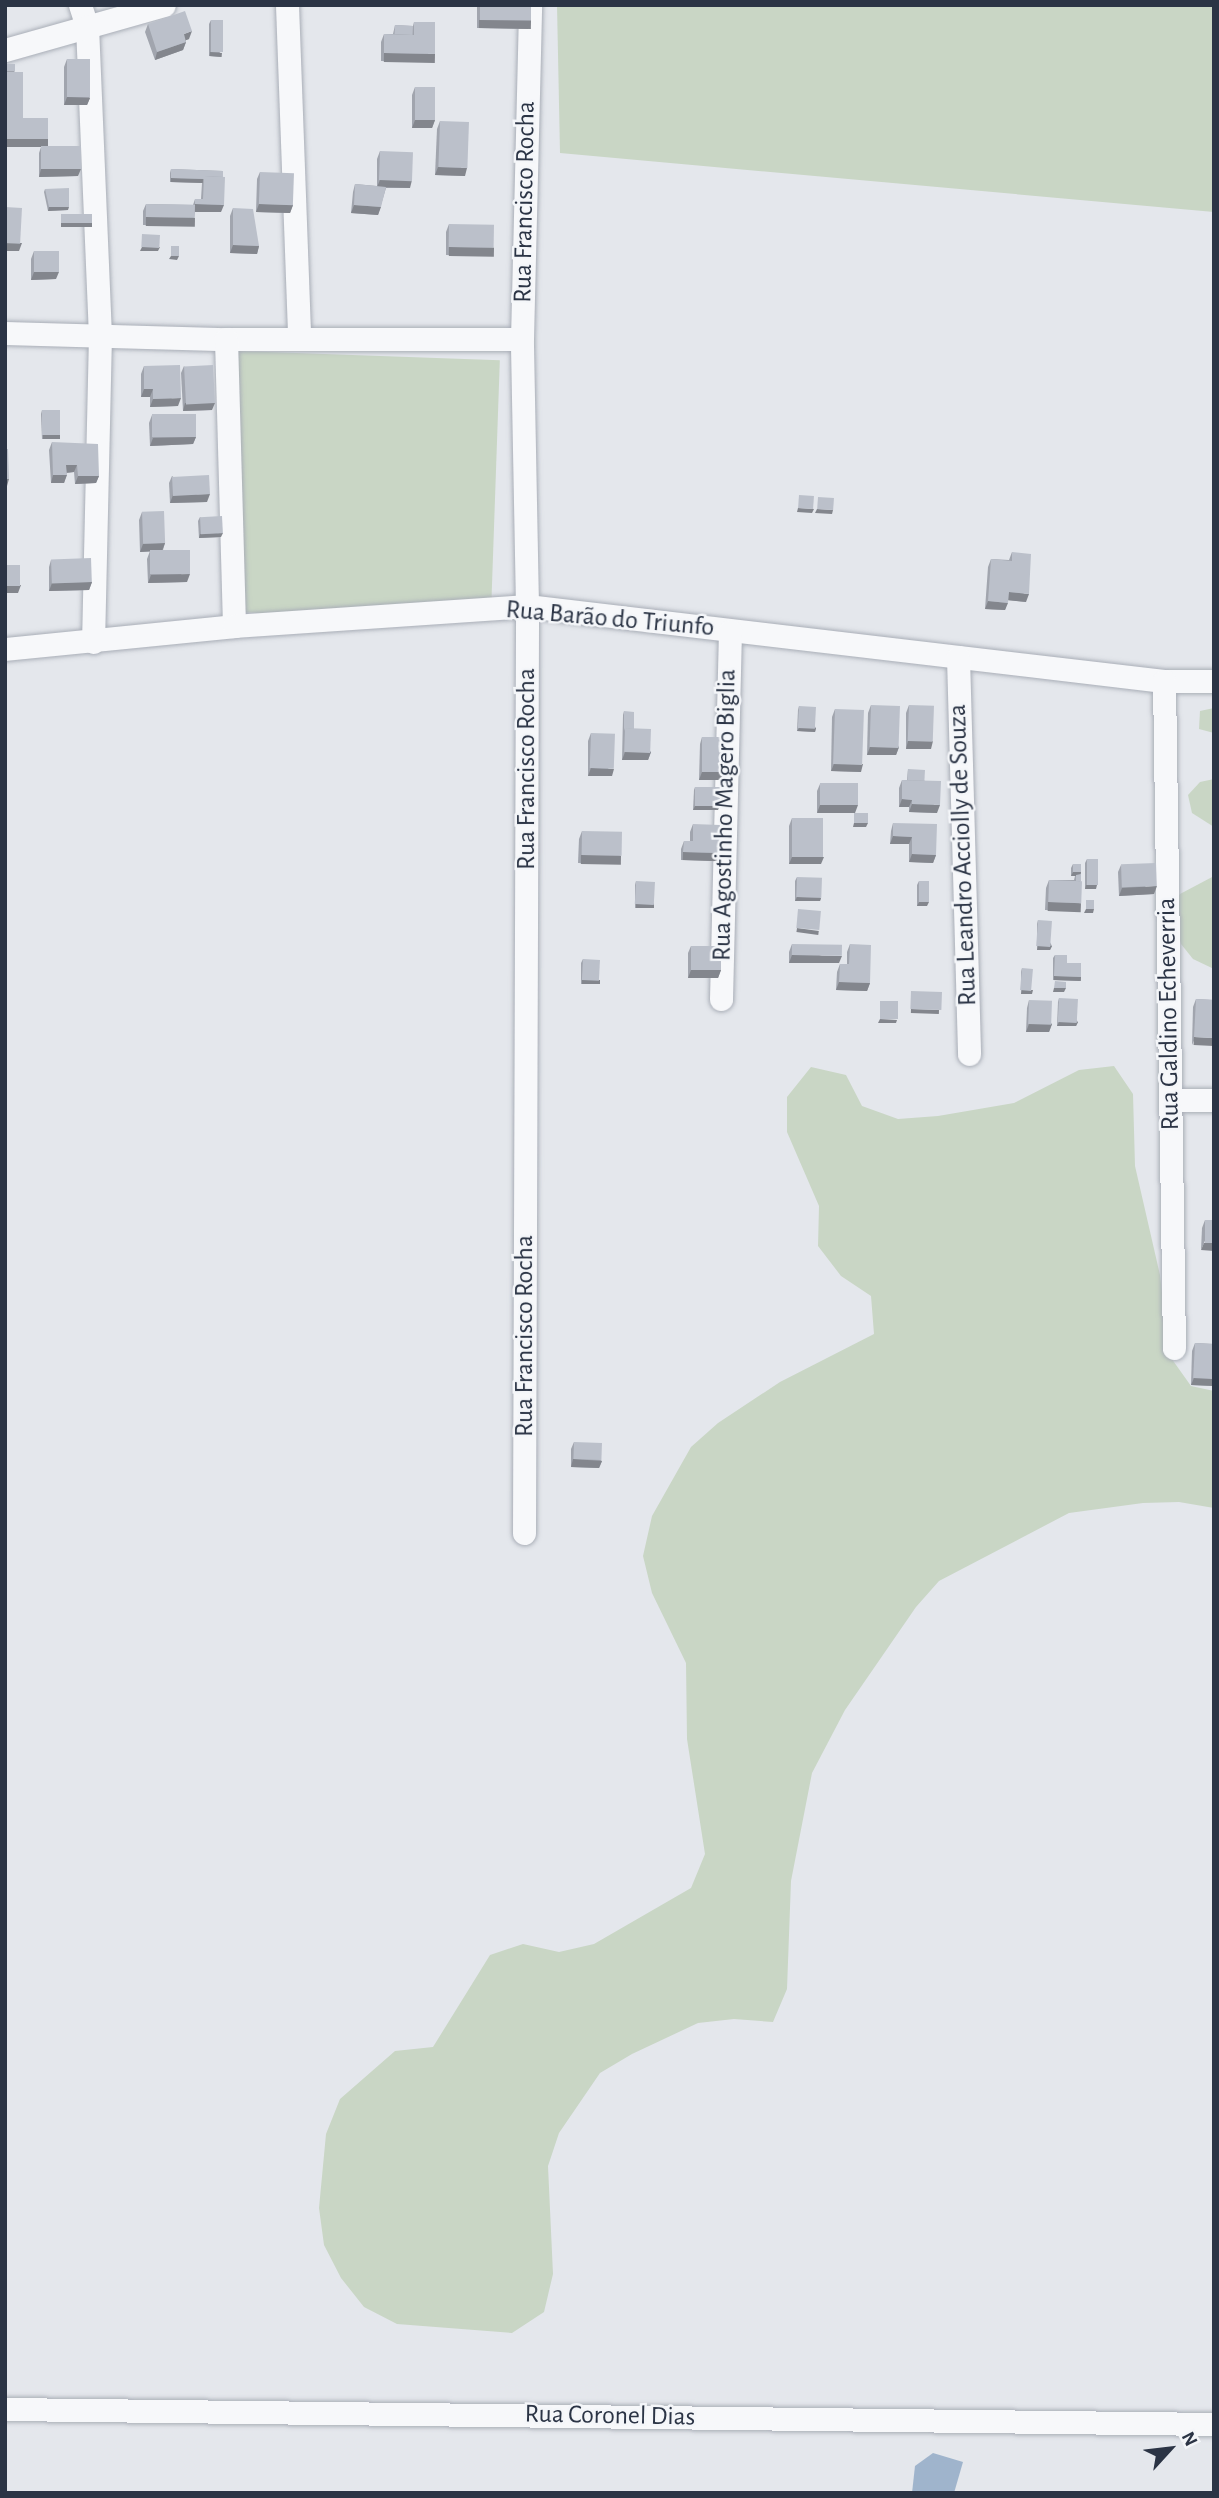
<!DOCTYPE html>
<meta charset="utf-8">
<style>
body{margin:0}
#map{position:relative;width:1219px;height:2498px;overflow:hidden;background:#e4e7ec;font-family:"Alegreya Sans",sans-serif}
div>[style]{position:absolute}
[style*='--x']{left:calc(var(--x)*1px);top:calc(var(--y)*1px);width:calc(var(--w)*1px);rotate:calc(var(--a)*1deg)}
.green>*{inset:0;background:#c9d6c5;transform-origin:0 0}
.water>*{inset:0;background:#9fb4cc}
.roads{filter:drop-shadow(0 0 2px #a9aeb7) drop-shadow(0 0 2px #a9aeb7)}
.minor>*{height:23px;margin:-11.5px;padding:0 11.5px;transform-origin:11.5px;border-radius:11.5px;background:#f7f8fa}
.wall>*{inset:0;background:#a1a5ae}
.shaded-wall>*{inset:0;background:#83868d;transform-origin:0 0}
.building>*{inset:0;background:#bbc0ca;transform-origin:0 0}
span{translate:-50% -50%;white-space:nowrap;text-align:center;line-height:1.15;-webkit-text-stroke:5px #f4f6f9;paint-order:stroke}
.street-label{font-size:26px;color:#2b3445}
.frame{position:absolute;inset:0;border:7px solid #2b3445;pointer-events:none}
.north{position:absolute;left:1135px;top:2414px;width:70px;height:70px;-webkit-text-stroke:5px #f4f6f9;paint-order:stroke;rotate:63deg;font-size:19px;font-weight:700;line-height:28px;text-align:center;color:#2b3445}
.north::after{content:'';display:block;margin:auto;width:24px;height:32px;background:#2b3445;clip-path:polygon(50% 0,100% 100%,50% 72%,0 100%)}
</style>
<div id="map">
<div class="green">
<div style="clip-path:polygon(557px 5px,1214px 5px,1214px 212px,560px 153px)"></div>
<div style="left:237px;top:351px;width:263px;height:261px;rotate:2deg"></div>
<div style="clip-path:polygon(1214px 708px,1214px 733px,1199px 729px,1200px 711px)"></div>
<div style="clip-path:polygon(1214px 779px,1214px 827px,1192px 813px,1188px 795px,1200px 782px)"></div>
<div style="clip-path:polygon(1214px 876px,1214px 969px,1193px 959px,1181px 944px,1170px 909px,1180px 894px)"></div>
<div style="clip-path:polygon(1114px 1066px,1133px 1094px,1135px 1166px,1160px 1275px,1169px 1355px,1191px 1386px,1214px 1391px,1214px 1508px,1179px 1502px,1143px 1503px,1069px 1513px,939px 1581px,916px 1607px,845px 1710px,812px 1773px,791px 1881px,787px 1989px,773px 2022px,734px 2019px,698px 2023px,632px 2054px,600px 2073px,559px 2133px,548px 2166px,553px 2274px,544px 2312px,512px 2333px,397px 2324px,364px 2307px,341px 2278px,324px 2245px,319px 2208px,326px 2134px,340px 2099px,395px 2051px,433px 2047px,490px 1955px,523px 1944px,559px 1952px,594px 1944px,691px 1888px,705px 1854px,687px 1739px,686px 1663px,652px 1593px,643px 1556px,652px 1516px,691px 1447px,718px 1423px,780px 1382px,874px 1334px,871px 1296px,841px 1276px,818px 1246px,819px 1206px,787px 1132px,787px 1097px,811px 1067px,846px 1075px,862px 1106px,898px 1119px,938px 1116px,1014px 1103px,1079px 1070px)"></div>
</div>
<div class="water">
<div style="clip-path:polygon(933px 2453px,963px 2462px,954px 2493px,912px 2493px,915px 2466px)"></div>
</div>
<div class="roads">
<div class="minor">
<div style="--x:80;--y:5;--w:22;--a:72"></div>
<div style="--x:87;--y:26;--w:309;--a:87.6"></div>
<div style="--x:100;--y:335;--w:307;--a:91.3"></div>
<div style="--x:287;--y:5;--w:334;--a:87.9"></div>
<div style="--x:5;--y:50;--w:165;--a:-15.8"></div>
<div style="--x:5;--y:333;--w:221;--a:1.6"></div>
<div style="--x:226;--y:339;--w:296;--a:0"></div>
<div style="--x:226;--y:339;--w:287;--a:88.4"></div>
<div style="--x:5;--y:649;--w:230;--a:-5.7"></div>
<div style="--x:234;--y:626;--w:294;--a:-3.9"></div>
<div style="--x:527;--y:606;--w:641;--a:6.72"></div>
<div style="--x:1164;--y:681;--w:50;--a:0"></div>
<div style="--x:958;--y:657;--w:397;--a:88.4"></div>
<div style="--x:1164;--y:681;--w:667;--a:89.14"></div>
<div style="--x:721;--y:999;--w:368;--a:-88.6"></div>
<div style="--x:1170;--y:1100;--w:44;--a:0"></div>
<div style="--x:524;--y:1533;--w:927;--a:-89.81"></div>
<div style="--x:527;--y:606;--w:267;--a:-91.1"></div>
<div style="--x:522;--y:339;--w:334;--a:-88.6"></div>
<div style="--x:5;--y:2409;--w:1209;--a:0.71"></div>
</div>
</div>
<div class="wall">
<div style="clip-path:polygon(477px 5px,531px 5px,531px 21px,528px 29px,477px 28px)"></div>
<div style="clip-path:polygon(211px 20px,221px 57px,209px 56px,209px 24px)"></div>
<div style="clip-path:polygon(414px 22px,432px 62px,381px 61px,381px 42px,384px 34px,393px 34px,395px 25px,413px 26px)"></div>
<div style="clip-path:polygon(148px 24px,189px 39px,186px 40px,186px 42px,183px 50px,155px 60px,145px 32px)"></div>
<div style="clip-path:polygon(67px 59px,90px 98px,87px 105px,64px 105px,64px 67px)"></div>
<div style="clip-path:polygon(5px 64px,15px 71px,14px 72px,23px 118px,48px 139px,45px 146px,78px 176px,39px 177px,39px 153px,41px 147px,5px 147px)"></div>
<div style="clip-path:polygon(415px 87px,435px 120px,432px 128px,412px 128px,412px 95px)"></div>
<div style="clip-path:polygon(440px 121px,465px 176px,435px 175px,437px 129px)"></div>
<div style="clip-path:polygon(380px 151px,410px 188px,386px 188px,378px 215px,351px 213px,353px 192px,355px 184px,377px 186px,377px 159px)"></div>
<div style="clip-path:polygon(171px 169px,223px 171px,221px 212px,195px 212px,192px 226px,143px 225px,143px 211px,146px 204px,193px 205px,195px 199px,201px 199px,202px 183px,170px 182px,170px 173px)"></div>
<div style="clip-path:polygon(260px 172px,293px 205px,290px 213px,256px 212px,257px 179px)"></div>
<div style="clip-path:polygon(45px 189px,68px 210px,48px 211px,44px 192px)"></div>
<div style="clip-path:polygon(233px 208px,259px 246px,257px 254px,230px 253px,230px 216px)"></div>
<div style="clip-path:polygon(449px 224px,494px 248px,491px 256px,446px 255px,446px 232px)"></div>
<div style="clip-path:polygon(34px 251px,56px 279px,31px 280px,31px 259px)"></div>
<div style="clip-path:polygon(144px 366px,178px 406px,150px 407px,150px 397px,141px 397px,141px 374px)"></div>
<div style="clip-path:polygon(184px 366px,212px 410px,183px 411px,181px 373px)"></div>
<div style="clip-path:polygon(42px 410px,59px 439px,42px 439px,41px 414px)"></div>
<div style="clip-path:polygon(152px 415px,196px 437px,193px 444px,150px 446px,149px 423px)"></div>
<div style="clip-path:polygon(52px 442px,99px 476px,96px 483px,75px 484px,74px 472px,67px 473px,64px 483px,51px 483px,49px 450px)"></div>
<div style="clip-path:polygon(172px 476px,207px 502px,170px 503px,169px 483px)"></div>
<div style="clip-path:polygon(142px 512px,165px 543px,163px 550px,187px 582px,148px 583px,147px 559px,150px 551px,140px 552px,139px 520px)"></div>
<div style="clip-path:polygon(200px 517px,221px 537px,199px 538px,198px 521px)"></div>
<div style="clip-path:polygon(1012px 552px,1026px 602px,1008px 600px,1005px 610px,985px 609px,988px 567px,991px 559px,1009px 560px)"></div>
<div style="clip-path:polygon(51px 560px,92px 582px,89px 590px,49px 591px,49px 567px)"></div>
<div style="clip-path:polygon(871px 705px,899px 747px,896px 755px,867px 755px,868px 713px)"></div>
<div style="clip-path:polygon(909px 705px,931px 749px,906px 749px,906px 713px)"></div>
<div style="clip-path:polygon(799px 706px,816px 728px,815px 732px,797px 731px,798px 710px)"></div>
<div style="clip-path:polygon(835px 709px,861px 772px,831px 771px,832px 717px)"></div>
<div style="clip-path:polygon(624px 711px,634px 729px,651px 752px,648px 760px,622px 760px,623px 715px)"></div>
<div style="clip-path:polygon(591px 733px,612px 776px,588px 776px,588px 741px)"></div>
<div style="clip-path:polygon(702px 737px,724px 772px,721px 780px,699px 780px,700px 744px)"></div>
<div style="clip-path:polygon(908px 769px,925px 781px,937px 813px,909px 812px,909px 807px,899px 807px,899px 788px,902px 780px,907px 780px)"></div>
<div style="clip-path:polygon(858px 783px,817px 813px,817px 791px,820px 784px)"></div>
<div style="clip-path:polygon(695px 787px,718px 810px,693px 810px,694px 790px)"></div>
<div style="clip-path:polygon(792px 818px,821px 864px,789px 864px,789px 826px)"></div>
<div style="clip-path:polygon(893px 823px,936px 855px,933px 863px,909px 862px,909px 844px,890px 844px,891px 831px)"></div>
<div style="clip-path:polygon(693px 824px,719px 853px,717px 861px,681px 860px,681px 849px,684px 841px,690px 841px,690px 832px)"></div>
<div style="clip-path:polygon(582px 831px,621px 856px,618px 864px,578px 863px,579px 839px)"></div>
<div style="clip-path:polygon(1087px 859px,1096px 889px,1085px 889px,1085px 863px)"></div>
<div style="clip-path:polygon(1073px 864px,1081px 872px,1079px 911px,1045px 910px,1046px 888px,1049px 880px,1074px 880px,1075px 876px,1071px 876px,1071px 868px)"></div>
<div style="clip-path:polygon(1121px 865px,1154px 894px,1119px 896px,1118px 872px)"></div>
<div style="clip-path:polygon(797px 877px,821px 898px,820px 901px,795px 901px,795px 881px)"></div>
<div style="clip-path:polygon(636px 881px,654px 904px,653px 908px,635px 908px,635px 885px)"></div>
<div style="clip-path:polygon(919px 881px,927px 906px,917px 906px,917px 885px)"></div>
<div style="clip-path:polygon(1038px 920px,1052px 946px,1050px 950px,1037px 950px,1037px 924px)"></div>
<div style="clip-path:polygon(792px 944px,839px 963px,789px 963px,789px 952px)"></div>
<div style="clip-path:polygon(850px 944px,870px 983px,867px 991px,836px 990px,837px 972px,840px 964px,847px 964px,847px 952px)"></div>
<div style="clip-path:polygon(691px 946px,721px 970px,718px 978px,688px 978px,688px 953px)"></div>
<div style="clip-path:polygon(1055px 955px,1067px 963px,1081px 977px,1079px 981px,1053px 980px,1053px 958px)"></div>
<div style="clip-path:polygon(583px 959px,599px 984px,581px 984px,581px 963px)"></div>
<div style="clip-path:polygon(1022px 968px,1032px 994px,1021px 994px,1021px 972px)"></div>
<div style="clip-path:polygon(1059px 998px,1078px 1022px,1076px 1026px,1057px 1026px,1058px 1002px)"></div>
<div style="clip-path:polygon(1196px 999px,1214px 1000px,1192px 1045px,1193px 1007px)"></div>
<div style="clip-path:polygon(1029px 1000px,1052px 1024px,1049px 1032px,1026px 1032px,1027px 1008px)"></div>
<div style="clip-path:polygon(1205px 1220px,1214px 1220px,1201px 1250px,1202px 1228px)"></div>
<div style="clip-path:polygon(1195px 1343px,1214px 1344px,1214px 1386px,1191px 1385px,1192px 1351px)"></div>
<div style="clip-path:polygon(574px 1442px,602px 1461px,599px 1468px,571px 1467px,571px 1449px)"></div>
</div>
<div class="shaded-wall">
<div style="left:479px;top:20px;width:52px;height:8px;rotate:1deg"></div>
<div style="clip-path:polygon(192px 31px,189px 39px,181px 42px,184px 34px)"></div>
<div style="clip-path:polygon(186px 42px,183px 50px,155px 60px,157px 52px)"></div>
<div style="left:210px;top:52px;width:12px;height:4px;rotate:5deg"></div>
<div style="left:384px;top:53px;width:51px;height:9px;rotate:1deg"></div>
<div style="clip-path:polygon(67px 97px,90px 98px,87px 105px,64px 105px)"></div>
<div style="clip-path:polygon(415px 120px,435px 120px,432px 128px,412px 128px)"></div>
<div style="left:5px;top:139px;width:43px;height:8px"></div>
<div style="clip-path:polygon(438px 167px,467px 168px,465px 176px,435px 175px)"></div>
<div style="clip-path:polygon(41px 169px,81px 169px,78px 176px,39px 177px)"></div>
<div style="left:171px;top:178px;width:32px;height:4px;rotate:2deg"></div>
<div style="clip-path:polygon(380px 180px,412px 180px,410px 188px,377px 187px)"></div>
<div style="clip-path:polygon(195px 204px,224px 205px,221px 212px,192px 212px)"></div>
<div style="clip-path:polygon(259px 204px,293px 205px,290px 213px,256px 212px)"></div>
<div style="clip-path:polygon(354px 205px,381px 207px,378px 215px,351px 213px)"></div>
<div style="clip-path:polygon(49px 207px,69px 207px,68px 210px,48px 211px)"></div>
<div style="left:146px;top:217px;width:49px;height:9px;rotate:1deg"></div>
<div style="left:61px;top:223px;width:31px;height:4px"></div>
<div style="clip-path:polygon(5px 243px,22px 243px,19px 251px,5px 251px)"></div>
<div style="clip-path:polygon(233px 245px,259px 246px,257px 254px,230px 253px)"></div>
<div style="clip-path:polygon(142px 247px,160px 247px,158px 251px,140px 251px)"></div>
<div style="left:449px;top:247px;width:45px;height:9px;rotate:1deg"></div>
<div style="clip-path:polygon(171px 256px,179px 256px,177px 260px,169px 259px)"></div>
<div style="clip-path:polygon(34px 272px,59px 272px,56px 279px,31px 280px)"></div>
<div style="clip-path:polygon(144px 389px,153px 389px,150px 397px,141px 397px)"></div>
<div style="clip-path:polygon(181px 398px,178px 406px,150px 407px,153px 399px)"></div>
<div style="clip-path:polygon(185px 403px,215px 403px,212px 410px,183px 411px)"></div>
<div style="left:43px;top:435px;width:17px;height:4px"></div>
<div style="clip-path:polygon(196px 437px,193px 444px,150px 446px,153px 438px)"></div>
<div style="clip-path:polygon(66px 465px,77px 465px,74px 472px,63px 473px)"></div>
<div style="clip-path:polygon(53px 475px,67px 475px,64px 483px,51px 483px)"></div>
<div style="clip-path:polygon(78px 476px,99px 476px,96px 483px,75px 484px)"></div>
<div style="clip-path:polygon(5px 479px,9px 479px,7px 486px,5px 486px)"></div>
<div style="clip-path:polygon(210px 494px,207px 502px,170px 503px,173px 495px)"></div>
<div style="clip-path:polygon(798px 508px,814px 509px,812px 513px,797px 512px)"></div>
<div style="clip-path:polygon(817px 509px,833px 510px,832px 514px,815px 513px)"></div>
<div style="clip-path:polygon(223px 533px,221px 537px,199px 538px,200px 534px)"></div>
<div style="clip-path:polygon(165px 543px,162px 551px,140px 552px,143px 544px)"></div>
<div style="clip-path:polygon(190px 574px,187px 582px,148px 583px,151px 575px)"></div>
<div style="clip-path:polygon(92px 582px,89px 590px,49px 591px,52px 583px)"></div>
<div style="clip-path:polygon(21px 585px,18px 593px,5px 593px,5px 586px)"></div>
<div style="clip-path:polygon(1009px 592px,1029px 594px,1026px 602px,1006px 600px)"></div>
<div style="clip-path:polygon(988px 601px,1008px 603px,1005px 610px,985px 609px)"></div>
<div style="clip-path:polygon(799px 728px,816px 728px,815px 732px,797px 731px)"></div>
<div style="clip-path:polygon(908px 741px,933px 741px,931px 749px,906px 749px)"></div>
<div style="clip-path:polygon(870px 747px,899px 747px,896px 755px,867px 755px)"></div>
<div style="clip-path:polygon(625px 752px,651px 752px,648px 760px,622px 760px)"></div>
<div style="clip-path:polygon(834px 764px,863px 764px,861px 772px,831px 771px)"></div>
<div style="clip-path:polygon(591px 768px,614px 769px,612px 776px,588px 776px)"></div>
<div style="clip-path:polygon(702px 772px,724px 772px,721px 780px,699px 780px)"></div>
<div style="clip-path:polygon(902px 799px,912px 800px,909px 807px,899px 807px)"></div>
<div style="clip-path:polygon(912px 804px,940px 805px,937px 813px,909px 812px)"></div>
<div style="clip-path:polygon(820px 805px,858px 805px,855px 813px,817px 813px)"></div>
<div style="clip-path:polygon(695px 806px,720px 806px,718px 810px,693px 810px)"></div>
<div style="clip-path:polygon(854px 823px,868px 823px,866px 827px,853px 827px)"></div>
<div style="clip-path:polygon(893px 836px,912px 837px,909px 844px,890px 844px)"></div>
<div style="left:683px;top:852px;width:36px;height:8px;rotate:2deg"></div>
<div style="clip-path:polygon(912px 854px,936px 855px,933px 863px,909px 862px)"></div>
<div style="left:581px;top:855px;width:40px;height:9px;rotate:1deg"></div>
<div style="clip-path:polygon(792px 857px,824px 857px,821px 864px,789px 864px)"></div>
<div style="clip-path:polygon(1073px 872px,1081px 872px,1080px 876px,1071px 876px)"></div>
<div style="clip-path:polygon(1086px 885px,1097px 885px,1096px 889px,1085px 889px)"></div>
<div style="clip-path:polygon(1157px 886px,1154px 894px,1119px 896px,1122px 888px)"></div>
<div style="clip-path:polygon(797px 897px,821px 898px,820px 901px,795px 901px)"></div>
<div style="clip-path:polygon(919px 902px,929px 902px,927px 906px,917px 906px)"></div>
<div style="left:1048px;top:902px;width:33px;height:9px;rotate:2deg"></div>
<div style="left:636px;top:904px;width:18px;height:4px"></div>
<div style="clip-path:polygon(1086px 909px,1094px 909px,1093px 913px,1084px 913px)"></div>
<div style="left:797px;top:928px;width:22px;height:4px;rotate:8deg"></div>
<div style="clip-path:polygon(1038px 946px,1052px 946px,1050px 950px,1037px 950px)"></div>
<div style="clip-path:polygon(792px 955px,842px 956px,839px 963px,789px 963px)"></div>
<div style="clip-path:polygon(691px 970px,721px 970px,718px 978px,688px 978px)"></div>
<div style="left:1054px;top:976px;width:27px;height:4px;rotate:2deg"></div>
<div style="left:582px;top:980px;width:18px;height:4px"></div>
<div style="clip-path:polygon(839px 982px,870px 983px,867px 991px,836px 990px)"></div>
<div style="clip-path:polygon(1054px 988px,1066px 988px,1064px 992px,1053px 992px)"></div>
<div style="clip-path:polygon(1022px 990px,1033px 990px,1032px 994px,1021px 994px)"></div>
<div style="left:911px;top:1009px;width:28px;height:4px;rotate:2deg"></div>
<div style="clip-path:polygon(880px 1019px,897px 1020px,896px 1023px,878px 1023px)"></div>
<div style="clip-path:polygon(1059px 1022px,1078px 1022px,1076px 1026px,1057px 1026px)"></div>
<div style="clip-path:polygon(1029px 1024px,1052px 1024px,1049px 1032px,1026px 1032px)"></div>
<div style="left:1194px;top:1037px;width:20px;height:8px;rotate:3deg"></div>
<div style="clip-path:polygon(1204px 1243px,1214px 1243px,1214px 1251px,1201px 1250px)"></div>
<div style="clip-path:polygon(1194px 1378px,1214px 1378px,1214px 1386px,1191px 1385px)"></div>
<div style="clip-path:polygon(573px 1459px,602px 1461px,599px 1468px,571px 1467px)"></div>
</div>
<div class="building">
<div style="left:480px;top:5px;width:51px;height:15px"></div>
<div style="clip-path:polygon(185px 11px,192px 31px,184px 34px,186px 42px,157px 52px,148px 24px)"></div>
<div style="left:211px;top:20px;width:12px;height:32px"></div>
<div style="clip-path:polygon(414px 22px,435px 22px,435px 54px,384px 53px,384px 34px,414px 35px)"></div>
<div style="left:395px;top:25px;width:18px;height:9px;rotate:3deg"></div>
<div style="left:67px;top:59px;width:23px;height:38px"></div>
<div style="left:5px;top:64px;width:10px;height:7px"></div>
<div style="clip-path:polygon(5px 72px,23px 72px,23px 118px,48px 118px,48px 139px,5px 139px)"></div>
<div style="left:415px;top:87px;width:20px;height:33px"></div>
<div style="left:440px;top:121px;width:29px;height:46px;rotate:2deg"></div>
<div style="left:41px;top:146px;width:40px;height:23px"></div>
<div style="left:380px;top:151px;width:33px;height:29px;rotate:2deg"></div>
<div style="clip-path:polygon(171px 169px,223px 171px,223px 177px,204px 176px,204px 179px,171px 178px)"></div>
<div style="left:260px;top:172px;width:34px;height:32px;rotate:2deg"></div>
<div style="clip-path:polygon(204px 176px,225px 177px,224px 205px,195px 204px,195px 199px,203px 199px)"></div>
<div style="clip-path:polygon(355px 184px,386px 187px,381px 207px,354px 205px)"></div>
<div style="clip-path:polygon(69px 188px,69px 207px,49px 207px,45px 189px)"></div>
<div style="left:146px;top:204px;width:49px;height:13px;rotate:1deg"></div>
<div style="left:5px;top:207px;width:17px;height:36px;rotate:3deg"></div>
<div style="clip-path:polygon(233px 208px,253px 209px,259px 246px,233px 245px)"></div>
<div style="left:61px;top:214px;width:31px;height:9px"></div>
<div style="left:449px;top:224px;width:45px;height:23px;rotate:1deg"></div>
<div style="left:142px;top:234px;width:18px;height:13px;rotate:3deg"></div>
<div style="left:171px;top:246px;width:8px;height:10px"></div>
<div style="left:34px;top:251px;width:25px;height:21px"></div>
<div style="clip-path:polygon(180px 365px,181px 398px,153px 399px,153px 389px,144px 389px,144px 366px)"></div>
<div style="left:213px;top:365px;width:38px;height:29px;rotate:87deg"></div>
<div style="left:42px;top:410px;width:18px;height:25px"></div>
<div style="left:196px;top:414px;width:23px;height:44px;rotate:90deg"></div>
<div style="clip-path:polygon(52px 442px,98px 444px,99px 476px,78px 476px,77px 465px,66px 465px,67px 475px,53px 475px)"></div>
<div style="clip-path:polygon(5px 449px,8px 449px,9px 479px,5px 479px)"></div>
<div style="left:209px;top:475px;width:19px;height:37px;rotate:87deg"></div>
<div style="left:799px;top:495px;width:15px;height:13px;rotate:4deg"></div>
<div style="left:818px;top:497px;width:16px;height:12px;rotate:4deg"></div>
<div style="left:164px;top:511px;width:32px;height:22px;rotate:88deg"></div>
<div style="left:222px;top:516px;width:17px;height:22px;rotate:87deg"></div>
<div style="left:190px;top:550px;width:24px;height:40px;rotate:90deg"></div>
<div style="clip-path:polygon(1012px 552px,1031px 554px,1029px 594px,1009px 592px,1008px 603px,988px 601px,991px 559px,1012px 561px)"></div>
<div style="left:91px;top:558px;width:24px;height:40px;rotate:88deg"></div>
<div style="left:5px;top:565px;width:15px;height:21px"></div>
<div style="left:871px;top:705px;width:29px;height:42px;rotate:2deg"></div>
<div style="left:909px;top:705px;width:25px;height:36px;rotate:2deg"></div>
<div style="left:799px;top:706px;width:17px;height:22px;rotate:3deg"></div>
<div style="left:835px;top:709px;width:29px;height:55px;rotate:2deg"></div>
<div style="clip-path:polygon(624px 711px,634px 712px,634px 729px,625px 728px,624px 731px)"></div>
<div style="left:625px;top:728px;width:26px;height:24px;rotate:2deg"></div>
<div style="left:591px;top:733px;width:24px;height:35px;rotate:2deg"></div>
<div style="left:702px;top:737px;width:22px;height:35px"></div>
<div style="left:908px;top:769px;width:17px;height:11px;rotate:3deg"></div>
<div style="clip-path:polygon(902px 780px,941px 781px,940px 805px,912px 804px,912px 800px,902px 799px)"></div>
<div style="left:858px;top:783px;width:22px;height:38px;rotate:90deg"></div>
<div style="left:695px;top:787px;width:25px;height:19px"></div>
<div style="left:854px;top:813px;width:14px;height:10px"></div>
<div style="left:792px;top:818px;width:31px;height:39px"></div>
<div style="clip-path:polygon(893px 823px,937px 824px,936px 855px,912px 854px,912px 837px,893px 836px)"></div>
<div style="clip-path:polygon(693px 824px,720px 825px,719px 853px,683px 852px,684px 841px,693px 841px)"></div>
<div style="left:582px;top:831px;width:40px;height:24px;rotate:1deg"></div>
<div style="left:1087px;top:859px;width:11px;height:26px"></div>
<div style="left:1156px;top:863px;width:23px;height:35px;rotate:88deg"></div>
<div style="left:1073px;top:864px;width:8px;height:8px"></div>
<div style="clip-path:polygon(1081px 874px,1081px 881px,1076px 881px,1076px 875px)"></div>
<div style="left:797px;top:877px;width:25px;height:20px;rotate:2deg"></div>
<div style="left:1049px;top:880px;width:33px;height:22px;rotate:2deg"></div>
<div style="left:636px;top:881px;width:19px;height:23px;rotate:3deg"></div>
<div style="left:919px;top:881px;width:10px;height:21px"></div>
<div style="left:1086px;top:900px;width:8px;height:9px"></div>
<div style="left:798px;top:909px;width:23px;height:19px;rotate:5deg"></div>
<div style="left:1038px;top:920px;width:14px;height:26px;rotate:4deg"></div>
<div style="left:792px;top:944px;width:50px;height:11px;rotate:1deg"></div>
<div style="clip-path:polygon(850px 944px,871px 945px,870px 983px,839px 982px,840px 964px,849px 964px)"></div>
<div style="left:691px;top:946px;width:30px;height:24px"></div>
<div style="clip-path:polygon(1055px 955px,1067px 955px,1067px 963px,1081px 963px,1081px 977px,1054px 976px)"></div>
<div style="left:583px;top:959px;width:17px;height:21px;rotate:3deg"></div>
<div style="left:1022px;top:968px;width:11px;height:22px;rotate:5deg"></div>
<div style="clip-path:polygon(1055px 981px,1066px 982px,1066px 988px,1054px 988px)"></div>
<div style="left:911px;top:991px;width:31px;height:18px;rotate:2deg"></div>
<div style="left:1059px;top:998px;width:19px;height:24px;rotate:3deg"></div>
<div style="left:1196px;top:999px;width:18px;height:38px;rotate:3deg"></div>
<div style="left:1029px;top:1000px;width:23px;height:24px;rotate:2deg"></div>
<div style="left:880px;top:1001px;width:18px;height:18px"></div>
<div style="left:1205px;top:1220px;width:9px;height:23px"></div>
<div style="left:1195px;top:1343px;width:19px;height:35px;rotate:3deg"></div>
<div style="left:574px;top:1442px;width:28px;height:17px;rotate:2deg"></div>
</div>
<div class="street-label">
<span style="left:525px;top:202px;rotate:-89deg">Rua Francisco Rocha</span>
<span style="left:610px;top:619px;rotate:5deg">Rua Barão do Triunfo</span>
<span style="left:527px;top:769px;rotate:-90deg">Rua Francisco Rocha</span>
<span style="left:725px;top:815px;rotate:-89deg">Rua Agostinho Magero Biglia</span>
<span style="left:963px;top:855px;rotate:-92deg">Rua Leandro Acciolly de Souza</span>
<span style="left:1169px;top:1014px;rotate:-91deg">Rua Galdino Echeverria</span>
<span style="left:525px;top:1336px;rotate:-90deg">Rua Francisco Rocha</span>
<span style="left:610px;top:2416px;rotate:1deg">Rua Coronel Dias</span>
</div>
<div class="frame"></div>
<div class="north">N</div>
</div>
